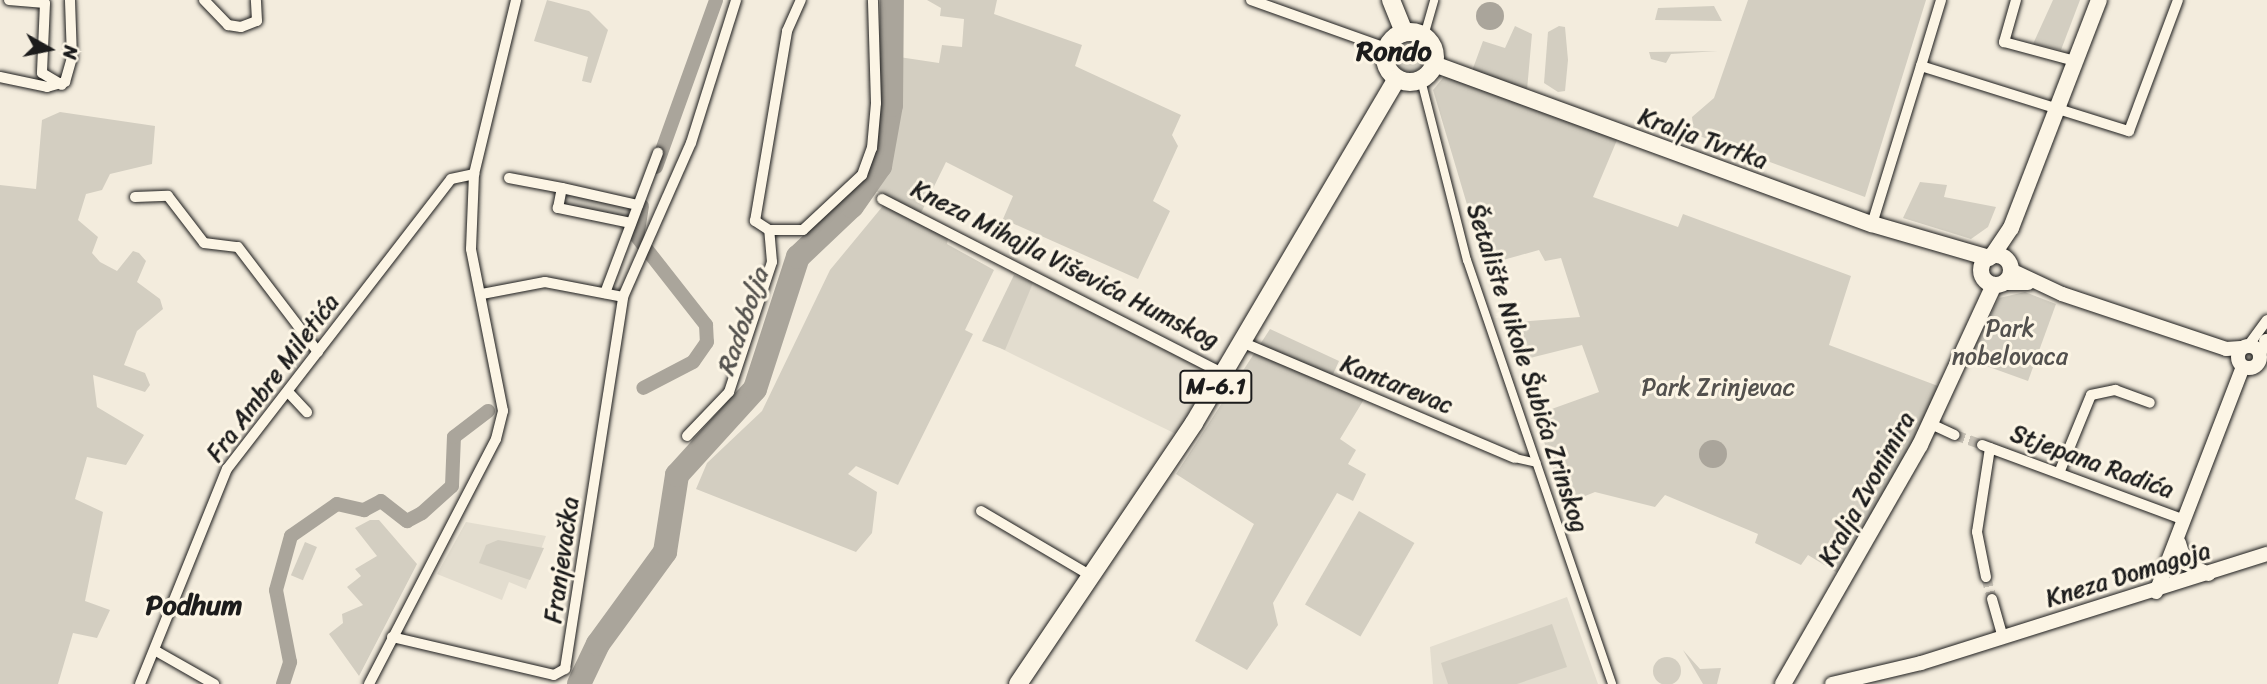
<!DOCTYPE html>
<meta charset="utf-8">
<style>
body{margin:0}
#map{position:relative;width:2267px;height:684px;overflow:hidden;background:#f3ecdd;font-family:Sriracha,sans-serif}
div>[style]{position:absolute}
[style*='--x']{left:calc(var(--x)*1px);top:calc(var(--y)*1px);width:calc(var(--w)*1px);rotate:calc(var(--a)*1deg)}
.built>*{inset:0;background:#e3ddcf;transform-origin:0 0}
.green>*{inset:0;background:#d3cec1;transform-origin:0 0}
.round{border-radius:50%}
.water>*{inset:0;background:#aaa59b}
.canal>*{height:14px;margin:-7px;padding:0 7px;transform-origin:7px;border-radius:7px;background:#aaa59b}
.river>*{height:24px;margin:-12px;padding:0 12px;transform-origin:12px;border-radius:12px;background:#aaa59b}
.minor-tunnel>*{height:10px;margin-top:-5px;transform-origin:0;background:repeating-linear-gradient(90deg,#c8c2b6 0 10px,transparent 0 15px)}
.roads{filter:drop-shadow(0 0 2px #1c1c1c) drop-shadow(0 0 2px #1c1c1c)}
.pedestrian>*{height:8px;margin:-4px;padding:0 4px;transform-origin:4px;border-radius:4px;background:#fcf5e5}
.minor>*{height:10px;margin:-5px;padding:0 5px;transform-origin:5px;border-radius:5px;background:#fcf5e5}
.tertiary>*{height:14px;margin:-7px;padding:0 7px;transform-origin:7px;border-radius:7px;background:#fcf5e5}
.tertiary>.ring{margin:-7px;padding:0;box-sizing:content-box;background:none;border:14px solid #fcf5e5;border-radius:50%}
.secondary>*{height:16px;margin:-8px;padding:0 8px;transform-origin:8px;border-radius:8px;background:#fcf5e5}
.secondary>.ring{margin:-8px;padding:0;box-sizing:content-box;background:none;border:16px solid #fcf5e5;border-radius:50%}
.primary>*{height:18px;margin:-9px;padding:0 9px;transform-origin:9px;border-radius:9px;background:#fcf5e5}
.primary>.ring{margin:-9px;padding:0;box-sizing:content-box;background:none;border:18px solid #fcf5e5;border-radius:50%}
span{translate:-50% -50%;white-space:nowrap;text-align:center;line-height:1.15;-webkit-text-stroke:6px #fcf5e5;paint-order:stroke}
.shield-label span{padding:2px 5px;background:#fcf5e5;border:2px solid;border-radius:5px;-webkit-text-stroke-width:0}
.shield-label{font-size:23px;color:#1c1c1c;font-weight:700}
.street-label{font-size:24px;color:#1c1c1c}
.park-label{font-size:24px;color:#53514e}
.water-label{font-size:26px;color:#55534f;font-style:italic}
.quarter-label{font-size:28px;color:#1c1c1c;font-weight:700}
.north{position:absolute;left:14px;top:14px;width:70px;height:70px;-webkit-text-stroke:5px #fcf5e5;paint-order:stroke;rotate:99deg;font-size:19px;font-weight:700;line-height:28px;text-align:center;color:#1c1c1c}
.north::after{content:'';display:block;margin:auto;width:24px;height:32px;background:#1c1c1c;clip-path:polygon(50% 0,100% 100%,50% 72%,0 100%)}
</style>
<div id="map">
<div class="built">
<div style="left:1033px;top:283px;width:197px;height:73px;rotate:26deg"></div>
<div style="clip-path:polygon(466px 522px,546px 536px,526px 589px,509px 582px,502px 600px,437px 574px)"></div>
<div style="clip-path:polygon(1567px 597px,1598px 684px,1433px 684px,1430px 647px)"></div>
</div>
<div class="green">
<div style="clip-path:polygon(547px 0,589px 11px,608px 30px,591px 83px,582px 81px,588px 57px,534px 41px)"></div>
<div style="clip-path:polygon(927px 0,997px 0,994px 14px,1082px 45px,1075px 66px,1181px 115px,1172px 135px,1178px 146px,1153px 201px,1170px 211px,1138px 279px,1003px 219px,1013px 196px,946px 162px,920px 215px,874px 190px,896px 119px,899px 57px,939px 63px,942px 45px,962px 47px,964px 19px,940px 16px,941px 8px)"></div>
<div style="clip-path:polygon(1748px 0,1926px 0,1865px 197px,1694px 134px,1692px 117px,1714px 98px)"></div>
<div style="clip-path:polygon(2053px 0,2080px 0,2061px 50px,2033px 44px)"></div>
<div style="clip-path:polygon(1714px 6px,1722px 21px,1655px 20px,1658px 8px)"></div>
<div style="clip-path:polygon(1515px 26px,1532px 34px,1527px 90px,1472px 71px,1483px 41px,1505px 48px)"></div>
<div style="clip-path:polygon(1559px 26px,1565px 27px,1568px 60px,1565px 91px,1558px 92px,1544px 83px,1548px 32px)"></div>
<div class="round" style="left:1395px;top:42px;width:30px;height:30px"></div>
<div style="clip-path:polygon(1718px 51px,1671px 54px,1666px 63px,1651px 59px,1649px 52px)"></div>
<div style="clip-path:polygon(1447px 73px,1620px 133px,1593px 197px,1678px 227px,1683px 214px,1851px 276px,1829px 345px,1946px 389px,1844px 577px,1808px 555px,1801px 565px,1755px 543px,1758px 534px,1665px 495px,1655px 507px,1595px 492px,1565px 504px,1535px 415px,1599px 392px,1582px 345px,1518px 361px,1505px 323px,1580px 317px,1561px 258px,1545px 261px,1539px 250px,1485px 265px,1433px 90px)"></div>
<div style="clip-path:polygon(60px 112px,155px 126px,152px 164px,110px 174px,102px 190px,86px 194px,78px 220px,98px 237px,92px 253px,100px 262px,117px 271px,133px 251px,139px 253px,146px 261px,137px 282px,160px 299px,163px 309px,137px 331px,124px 365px,145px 373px,150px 385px,145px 392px,93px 375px,97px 407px,144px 435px,126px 465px,87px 457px,75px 499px,103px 512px,85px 601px,110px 610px,97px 638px,73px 633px,58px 684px,0 684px,0 185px,36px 189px,42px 120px)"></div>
<div style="clip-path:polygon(1920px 182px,1947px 185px,1944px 197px,1996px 207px,1988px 227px,1971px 239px,1903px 218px)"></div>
<div style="clip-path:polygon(566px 191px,630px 206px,628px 220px,564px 207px)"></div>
<div style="clip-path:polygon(887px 201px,949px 232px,947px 244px,994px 270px,965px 330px,973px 334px,898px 485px,856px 466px,848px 474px,877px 492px,872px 533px,856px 552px,696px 489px,707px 463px,762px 411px,830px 270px)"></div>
<div style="clip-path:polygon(1014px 275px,1033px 283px,1005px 350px,982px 341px)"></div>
<div style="clip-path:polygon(2025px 292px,2056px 304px,2028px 381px,1967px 359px,1999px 298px)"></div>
<div style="clip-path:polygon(1270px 329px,1339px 361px,1330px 381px,1366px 396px,1340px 439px,1356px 450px,1348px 464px,1366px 474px,1353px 501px,1337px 493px,1273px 603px,1278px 625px,1247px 670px,1195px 641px,1254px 524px,1176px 474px)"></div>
<div style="left:1359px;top:511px;width:64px;height:108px;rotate:30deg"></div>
<div style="clip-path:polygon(370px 520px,379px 520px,417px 564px,359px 676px,329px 634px,343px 623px,342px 614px,363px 605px,347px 587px,361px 576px,355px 569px,377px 556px,355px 528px)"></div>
<div style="clip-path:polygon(498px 540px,544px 548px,530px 580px,479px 563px,486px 545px)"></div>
<div style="left:305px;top:542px;width:13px;height:36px;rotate:23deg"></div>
<div style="clip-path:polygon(1552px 624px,1567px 667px,1517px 684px,1448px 684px,1441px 663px)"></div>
<div style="clip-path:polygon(1683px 650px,1700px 669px,1721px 668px,1717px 684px,1703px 684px)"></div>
<div class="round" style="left:1653px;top:657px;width:28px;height:28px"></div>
</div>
<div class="water">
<div class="round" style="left:1476px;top:2px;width:28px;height:28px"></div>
<div class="round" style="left:1699px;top:440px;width:28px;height:28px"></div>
</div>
<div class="canal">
<div style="--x:656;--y:167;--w:177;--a:-70.2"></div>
<div style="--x:642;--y:206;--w:31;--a:99"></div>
<div style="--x:637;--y:237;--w:112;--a:51.9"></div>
<div style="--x:706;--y:325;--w:17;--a:87"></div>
<div style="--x:707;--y:342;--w:24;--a:125"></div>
<div style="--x:693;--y:362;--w:56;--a:152.5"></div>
<div style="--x:283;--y:684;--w:23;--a:-72"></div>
<div style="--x:290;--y:662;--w:73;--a:-101"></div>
<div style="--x:276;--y:590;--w:56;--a:-74.5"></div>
<div style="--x:291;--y:536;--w:56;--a:-34.8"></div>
<div style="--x:337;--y:504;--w:28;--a:13"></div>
<div style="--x:364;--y:510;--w:19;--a:-28"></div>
<div style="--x:381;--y:501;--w:33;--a:38"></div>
<div style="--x:407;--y:521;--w:17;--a:-28"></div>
<div style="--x:422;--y:513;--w:40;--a:-42"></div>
<div style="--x:452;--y:486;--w:49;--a:-87.7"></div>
<div style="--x:454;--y:437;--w:43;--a:-37.4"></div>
</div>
<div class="river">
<div style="--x:579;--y:684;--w:44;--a:-64.6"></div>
<div style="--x:598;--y:644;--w:114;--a:-53.9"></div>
<div style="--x:665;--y:552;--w:78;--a:-81.1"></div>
<div style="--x:677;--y:475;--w:116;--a:-47.8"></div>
<div style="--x:755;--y:389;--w:139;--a:-72"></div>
<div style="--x:798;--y:257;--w:74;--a:-43.4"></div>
<div style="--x:852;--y:206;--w:49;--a:-55"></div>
<div style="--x:880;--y:166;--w:62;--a:-79.8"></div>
<div style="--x:891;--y:105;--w:105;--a:-89.5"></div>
</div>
<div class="minor-tunnel">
<div style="--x:1955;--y:435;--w:29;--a:20"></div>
<div style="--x:1986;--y:577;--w:23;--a:75"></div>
</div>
<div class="roads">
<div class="pedestrian">
<div style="--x:1424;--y:36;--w:37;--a:-74"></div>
<div style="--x:1421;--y:80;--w:186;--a:75.7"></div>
<div style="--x:1467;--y:260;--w:448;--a:71.1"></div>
<div style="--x:1515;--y:458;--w:22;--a:13"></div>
</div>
<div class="minor">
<div style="--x:9;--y:0;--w:36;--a:5"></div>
<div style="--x:45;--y:3;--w:70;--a:92.5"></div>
<div style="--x:42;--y:73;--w:23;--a:31"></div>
<div style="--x:204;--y:0;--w:35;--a:46"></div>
<div style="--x:228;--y:25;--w:13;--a:9"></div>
<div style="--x:241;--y:27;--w:17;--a:-21"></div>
<div style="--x:257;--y:21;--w:21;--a:-93"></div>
<div style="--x:1251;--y:0;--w:143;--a:19.6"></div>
<div style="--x:2016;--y:0;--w:44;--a:105.9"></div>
<div style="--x:2004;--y:42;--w:73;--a:15"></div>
<div style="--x:1921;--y:66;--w:69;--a:-73.1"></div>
<div style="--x:0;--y:77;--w:48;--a:12"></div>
<div style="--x:47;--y:87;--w:19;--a:-16"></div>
<div style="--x:65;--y:82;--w:25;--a:-74"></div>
<div style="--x:72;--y:58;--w:58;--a:-92"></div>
<div style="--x:509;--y:178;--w:54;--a:10.7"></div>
<div style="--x:135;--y:197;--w:33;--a:-2"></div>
<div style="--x:168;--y:196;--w:59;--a:52.5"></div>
<div style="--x:204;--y:243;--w:34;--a:7"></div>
<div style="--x:238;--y:247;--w:132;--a:52.7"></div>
<div style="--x:882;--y:199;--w:384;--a:27.1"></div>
<div style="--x:631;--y:223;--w:75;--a:-168.4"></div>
<div style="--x:558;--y:208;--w:20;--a:-79"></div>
<div style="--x:562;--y:188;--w:78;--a:12.6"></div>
<div style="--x:1872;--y:224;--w:165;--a:-72.8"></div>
<div style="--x:1921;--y:66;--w:218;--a:17.4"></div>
<div style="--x:2129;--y:131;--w:140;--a:-69.5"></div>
<div style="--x:769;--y:230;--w:17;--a:-147"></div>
<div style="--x:755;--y:221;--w:193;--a:-80.4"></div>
<div style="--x:787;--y:31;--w:34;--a:-66"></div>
<div style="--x:605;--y:293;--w:150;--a:-69.3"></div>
<div style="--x:482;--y:294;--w:64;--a:-10.8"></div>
<div style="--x:545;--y:282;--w:79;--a:10.9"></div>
<div style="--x:1244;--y:343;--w:294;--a:23"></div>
<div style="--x:2248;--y:346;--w:32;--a:-54"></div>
<div style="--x:2260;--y:357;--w:19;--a:-69"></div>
<div style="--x:290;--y:394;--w:25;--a:47"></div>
<div style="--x:1931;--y:424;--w:26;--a:25"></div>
<div style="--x:687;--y:436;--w:61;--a:-46.3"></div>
<div style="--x:729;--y:392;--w:137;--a:-71.7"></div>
<div style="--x:772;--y:262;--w:32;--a:-95"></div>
<div style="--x:769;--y:230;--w:34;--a:0"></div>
<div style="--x:803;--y:230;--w:81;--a:-43"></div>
<div style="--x:862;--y:175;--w:29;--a:-70"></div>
<div style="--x:872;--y:148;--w:45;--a:-84.9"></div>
<div style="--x:876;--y:103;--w:103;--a:-91.7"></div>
<div style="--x:1982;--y:445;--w:216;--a:20.3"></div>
<div style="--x:2059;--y:473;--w:84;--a:-67.7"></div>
<div style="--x:2091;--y:395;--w:25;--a:-12"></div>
<div style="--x:2115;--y:390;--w:37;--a:20"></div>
<div style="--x:981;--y:511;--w:130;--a:30.5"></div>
<div style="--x:1986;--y:577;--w:46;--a:-101.3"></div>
<div style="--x:1977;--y:532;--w:85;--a:-81.2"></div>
<div style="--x:1992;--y:599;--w:41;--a:74.2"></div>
<div style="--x:392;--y:637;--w:166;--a:13.2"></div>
<div style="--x:554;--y:675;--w:13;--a:-29"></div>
<div style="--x:565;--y:669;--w:376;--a:-81.1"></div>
<div style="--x:623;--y:297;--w:168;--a:-66.2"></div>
<div style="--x:691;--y:143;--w:150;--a:-72.5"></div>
<div style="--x:156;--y:651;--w:67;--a:29.6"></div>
<div style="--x:140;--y:684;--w:232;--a:-68"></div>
<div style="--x:227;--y:469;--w:366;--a:-52.3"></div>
<div style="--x:451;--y:179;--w:24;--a:-12"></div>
<div style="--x:369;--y:684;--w:276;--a:-62.6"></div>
<div style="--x:496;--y:439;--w:29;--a:-76"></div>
<div style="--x:503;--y:411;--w:165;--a:-101.2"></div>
<div style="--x:471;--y:249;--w:75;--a:-87.7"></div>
<div style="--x:474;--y:174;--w:179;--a:-76.4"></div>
</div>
<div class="tertiary">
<div style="--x:2011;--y:270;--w:56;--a:25.2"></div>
<div style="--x:2062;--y:294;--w:173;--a:18.5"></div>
<div style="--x:2226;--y:349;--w:15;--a:-4"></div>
<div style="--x:2004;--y:283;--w:24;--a:0"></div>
<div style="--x:2266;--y:341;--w:4;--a:76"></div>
<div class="ring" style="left:2238px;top:346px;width:8px;height:8px"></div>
<div style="--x:2179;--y:543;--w:21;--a:73"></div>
<div style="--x:2185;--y:563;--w:26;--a:25"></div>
<div style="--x:2156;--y:592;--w:241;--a:-68.9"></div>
<div style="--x:1832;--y:684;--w:91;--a:-13.3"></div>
<div style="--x:1921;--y:663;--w:363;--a:-17.5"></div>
</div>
<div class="secondary">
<div style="--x:1434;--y:64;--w:466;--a:20.1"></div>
<div style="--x:1872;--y:224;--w:122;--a:16.2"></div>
<div class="ring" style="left:1981px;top:255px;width:14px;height:14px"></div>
<div style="--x:1992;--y:256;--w:34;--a:-56"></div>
<div style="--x:2011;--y:228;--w:244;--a:-68.9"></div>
<div style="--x:1783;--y:684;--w:275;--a:-60.2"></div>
<div style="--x:1920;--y:445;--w:176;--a:-65.2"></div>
</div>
<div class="primary">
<div style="--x:1391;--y:0;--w:35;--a:68"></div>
<div class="ring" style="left:1385px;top:32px;width:32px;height:32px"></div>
<div style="--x:1018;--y:684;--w:315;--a:-56"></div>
<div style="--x:1194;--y:423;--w:399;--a:-59.5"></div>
</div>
</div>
<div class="shield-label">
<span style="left:1216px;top:387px">M-6.1</span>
</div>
<div class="street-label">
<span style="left:1703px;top:139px;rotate:20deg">Kralja Tvrtka</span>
<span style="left:1065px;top:265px;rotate:27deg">Kneza Mihajla Viševića Humskog</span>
<span style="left:1527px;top:368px;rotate:72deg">Šetalište Nikole Šubića Zrinskog</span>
<span style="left:273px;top:378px;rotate:-53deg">Fra Ambre Miletića</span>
<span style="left:1397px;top:385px;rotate:22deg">Kantarevac</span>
<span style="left:2092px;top:462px;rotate:20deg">Stjepana Radića</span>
<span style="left:1867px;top:489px;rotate:-61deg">Kralja Zvonimira</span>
<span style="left:562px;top:560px;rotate:-82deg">Franjevačka</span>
<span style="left:2128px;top:575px;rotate:-17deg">Kneza Domagoja</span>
</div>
<div class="park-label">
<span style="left:2010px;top:343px">Park<br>nobelovaca</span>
<span style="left:1718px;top:388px">Park Zrinjevac</span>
</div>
<div class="water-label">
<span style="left:743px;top:322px;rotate:-71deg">Radobolja</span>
</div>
<div class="quarter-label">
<span style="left:1394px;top:51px">Rondo</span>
<span style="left:194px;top:605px">Podhum</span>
</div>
<div class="north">N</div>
</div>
